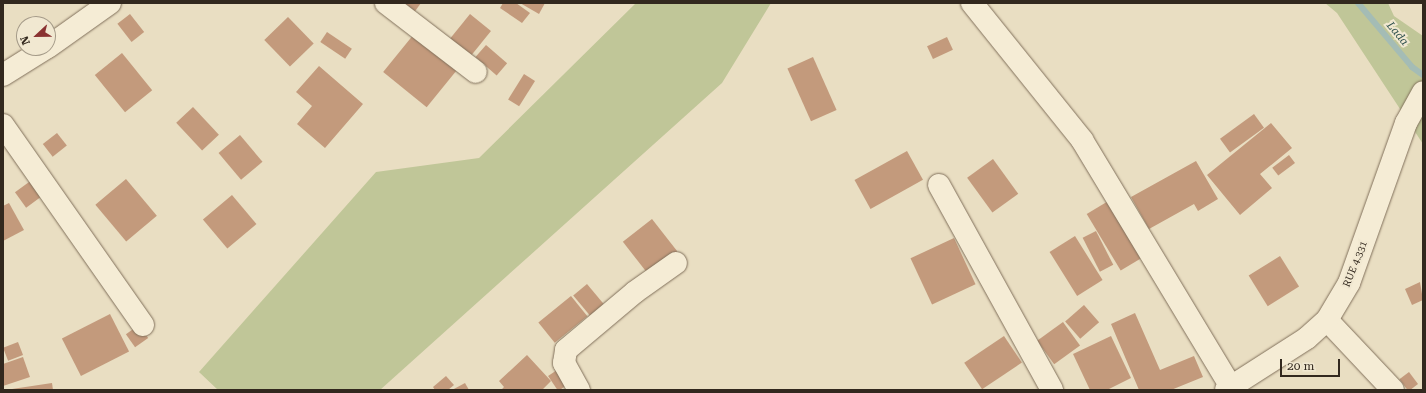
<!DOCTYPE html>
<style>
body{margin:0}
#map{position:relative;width:1426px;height:393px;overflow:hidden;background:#e9dec2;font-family:"Roboto Serif",serif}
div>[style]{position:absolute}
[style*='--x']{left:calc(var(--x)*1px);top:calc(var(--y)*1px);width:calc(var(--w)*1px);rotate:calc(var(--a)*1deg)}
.green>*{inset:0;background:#c0c698}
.stream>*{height:6px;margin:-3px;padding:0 3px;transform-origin:3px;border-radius:3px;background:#a4bcb5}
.building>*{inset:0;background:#c39a7c;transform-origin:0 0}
.roads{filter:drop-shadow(0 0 1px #81705b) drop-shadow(0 0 1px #81705b)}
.minor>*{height:22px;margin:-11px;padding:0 11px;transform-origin:11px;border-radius:11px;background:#f5ecd5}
span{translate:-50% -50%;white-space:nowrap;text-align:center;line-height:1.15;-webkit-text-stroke:4px #f1e8d1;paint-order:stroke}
.street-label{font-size:10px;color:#32281e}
.water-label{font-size:11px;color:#2f514f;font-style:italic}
.frame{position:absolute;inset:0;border:4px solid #32281e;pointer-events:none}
.north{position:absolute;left:16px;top:16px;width:40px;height:40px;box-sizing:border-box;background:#f1e8d1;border:1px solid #a59b89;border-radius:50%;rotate:248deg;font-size:11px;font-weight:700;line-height:16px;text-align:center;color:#32281e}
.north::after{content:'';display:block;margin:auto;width:14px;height:18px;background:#8a3231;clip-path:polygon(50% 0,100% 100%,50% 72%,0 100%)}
.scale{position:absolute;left:1280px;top:359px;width:60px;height:18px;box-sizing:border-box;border:2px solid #32281e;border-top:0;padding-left:5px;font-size:12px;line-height:14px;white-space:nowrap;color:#32281e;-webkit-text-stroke:3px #f1e8d1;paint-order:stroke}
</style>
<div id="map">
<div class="green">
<div style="clip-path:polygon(636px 3px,771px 3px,722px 83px,380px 390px,218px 390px,199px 372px,376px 172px,479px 158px)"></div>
<div style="clip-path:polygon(1325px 3px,1388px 3px,1394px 16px,1423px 36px,1423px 144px,1337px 13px)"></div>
</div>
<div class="stream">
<div style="--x:1358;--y:3;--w:84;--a:49.8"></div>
<div style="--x:1412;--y:67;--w:14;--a:36"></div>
</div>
<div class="building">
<div style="clip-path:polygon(399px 3px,421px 3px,413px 14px)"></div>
<div style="clip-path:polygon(503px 3px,516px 3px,530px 13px,522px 23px,500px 8px)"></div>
<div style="clip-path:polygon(520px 3px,545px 3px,539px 14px)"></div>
<div style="left:130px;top:14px;width:23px;height:16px;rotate:52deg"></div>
<div style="left:470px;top:14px;width:27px;height:35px;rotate:39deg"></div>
<div style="left:288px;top:17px;width:37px;height:33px;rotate:46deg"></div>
<div style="left:327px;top:32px;width:30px;height:12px;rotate:34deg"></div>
<div style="left:414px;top:34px;width:56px;height:49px;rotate:39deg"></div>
<div style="left:947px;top:37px;width:14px;height:22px;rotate:65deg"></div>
<div style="left:486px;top:45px;width:28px;height:16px;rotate:41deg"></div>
<div style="left:122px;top:53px;width:48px;height:35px;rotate:51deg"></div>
<div style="left:813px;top:57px;width:58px;height:28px;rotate:66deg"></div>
<div style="clip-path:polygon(319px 66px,363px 104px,325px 148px,297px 124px,312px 106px,296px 92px)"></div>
<div style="left:524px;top:74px;width:13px;height:30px;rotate:32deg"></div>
<div style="left:193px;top:107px;width:38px;height:23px;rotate:47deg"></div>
<div style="left:1254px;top:114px;width:17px;height:42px;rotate:54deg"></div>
<div style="clip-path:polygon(1271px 123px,1292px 148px,1260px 174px,1272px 188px,1240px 215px,1207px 175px)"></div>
<div style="left:57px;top:133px;width:16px;height:18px;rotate:52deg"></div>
<div style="left:240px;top:135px;width:35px;height:28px;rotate:50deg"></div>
<div style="left:907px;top:151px;width:33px;height:60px;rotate:61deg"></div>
<div style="left:1289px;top:155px;width:10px;height:21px;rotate:53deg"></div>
<div style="left:993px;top:159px;width:43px;height:32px;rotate:54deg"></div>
<div style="clip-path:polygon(1196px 161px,1218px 199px,1198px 211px,1194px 204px,1149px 229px,1131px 197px)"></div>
<div style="left:36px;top:177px;width:19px;height:26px;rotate:54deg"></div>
<div style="left:126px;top:179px;width:48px;height:40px;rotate:50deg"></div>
<div style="left:232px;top:195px;width:38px;height:38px;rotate:50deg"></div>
<div style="left:1115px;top:197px;width:66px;height:33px;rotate:59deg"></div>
<div style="clip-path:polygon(9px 203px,24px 230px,3px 241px,3px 206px)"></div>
<div style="left:652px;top:219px;width:41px;height:37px;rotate:52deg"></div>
<div style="left:1096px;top:231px;width:38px;height:15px;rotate:63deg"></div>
<div style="left:1075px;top:236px;width:52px;height:30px;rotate:58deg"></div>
<div style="left:954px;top:238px;width:51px;height:48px;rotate:65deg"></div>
<div style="left:1280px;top:256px;width:36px;height:37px;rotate:58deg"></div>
<div style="clip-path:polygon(1420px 282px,1423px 300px,1412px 305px,1405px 289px)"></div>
<div style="left:587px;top:284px;width:26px;height:18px;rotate:50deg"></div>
<div style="left:571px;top:296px;width:26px;height:42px;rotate:51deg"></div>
<div style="left:1084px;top:305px;width:23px;height:25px;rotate:49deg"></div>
<div style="clip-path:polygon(1135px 313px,1160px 370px,1194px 356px,1203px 377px,1171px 390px,1139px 390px,1111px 324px)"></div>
<div style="left:110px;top:314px;width:42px;height:54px;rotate:63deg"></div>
<div style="left:1063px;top:322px;width:29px;height:32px;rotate:54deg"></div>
<div style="left:139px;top:325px;width:16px;height:16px;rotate:55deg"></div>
<div style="left:1004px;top:336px;width:32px;height:48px;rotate:56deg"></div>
<div style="clip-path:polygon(1111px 336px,1131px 378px,1107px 390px,1090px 390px,1073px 354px)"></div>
<div style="left:18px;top:342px;width:14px;height:16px;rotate:69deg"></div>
<div style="clip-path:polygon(527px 355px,551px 381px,542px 390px,501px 390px,504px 387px,499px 381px)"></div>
<div style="clip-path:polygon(23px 357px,30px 377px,3px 386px,3px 364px)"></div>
<div style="left:563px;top:366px;width:18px;height:18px;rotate:56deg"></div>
<div style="left:1409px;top:372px;width:15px;height:12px;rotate:53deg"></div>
<div style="clip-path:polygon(446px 376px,454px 385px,448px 390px,435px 390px,433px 387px)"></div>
<div style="clip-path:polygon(52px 383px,53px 390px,12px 390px,12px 389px)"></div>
<div style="clip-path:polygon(465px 383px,469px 390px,452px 390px)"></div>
</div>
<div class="roads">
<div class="minor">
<div style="--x:386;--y:3;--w:113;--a:37.5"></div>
<div style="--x:972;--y:3;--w:176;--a:51.2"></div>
<div style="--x:1082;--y:140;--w:288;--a:58.9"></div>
<div style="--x:48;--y:47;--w:76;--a:-35.4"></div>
<div style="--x:3;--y:75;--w:51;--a:-32.1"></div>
<div style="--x:3;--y:125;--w:244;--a:55"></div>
<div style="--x:939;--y:185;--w:234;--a:61.1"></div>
<div style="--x:1327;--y:320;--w:96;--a:46.7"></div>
<div style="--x:579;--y:390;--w:31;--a:-119"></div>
<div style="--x:564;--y:363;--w:13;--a:-81"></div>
<div style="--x:566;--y:350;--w:90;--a:-40"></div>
<div style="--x:635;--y:292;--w:50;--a:-35.3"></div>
<div style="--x:1226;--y:390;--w:96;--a:-32.7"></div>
<div style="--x:1307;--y:338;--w:27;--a:-42"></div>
<div style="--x:1327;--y:320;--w:43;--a:-59.3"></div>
<div style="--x:1349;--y:283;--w:170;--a:-70.4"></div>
<div style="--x:1406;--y:123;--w:35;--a:-61"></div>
</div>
</div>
<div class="street-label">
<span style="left:1355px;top:264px;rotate:-68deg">RUE 4.331</span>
</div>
<div class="water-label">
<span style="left:1397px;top:34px;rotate:50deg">Lada</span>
</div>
<div class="frame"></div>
<div class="north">N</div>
<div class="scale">20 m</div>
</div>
